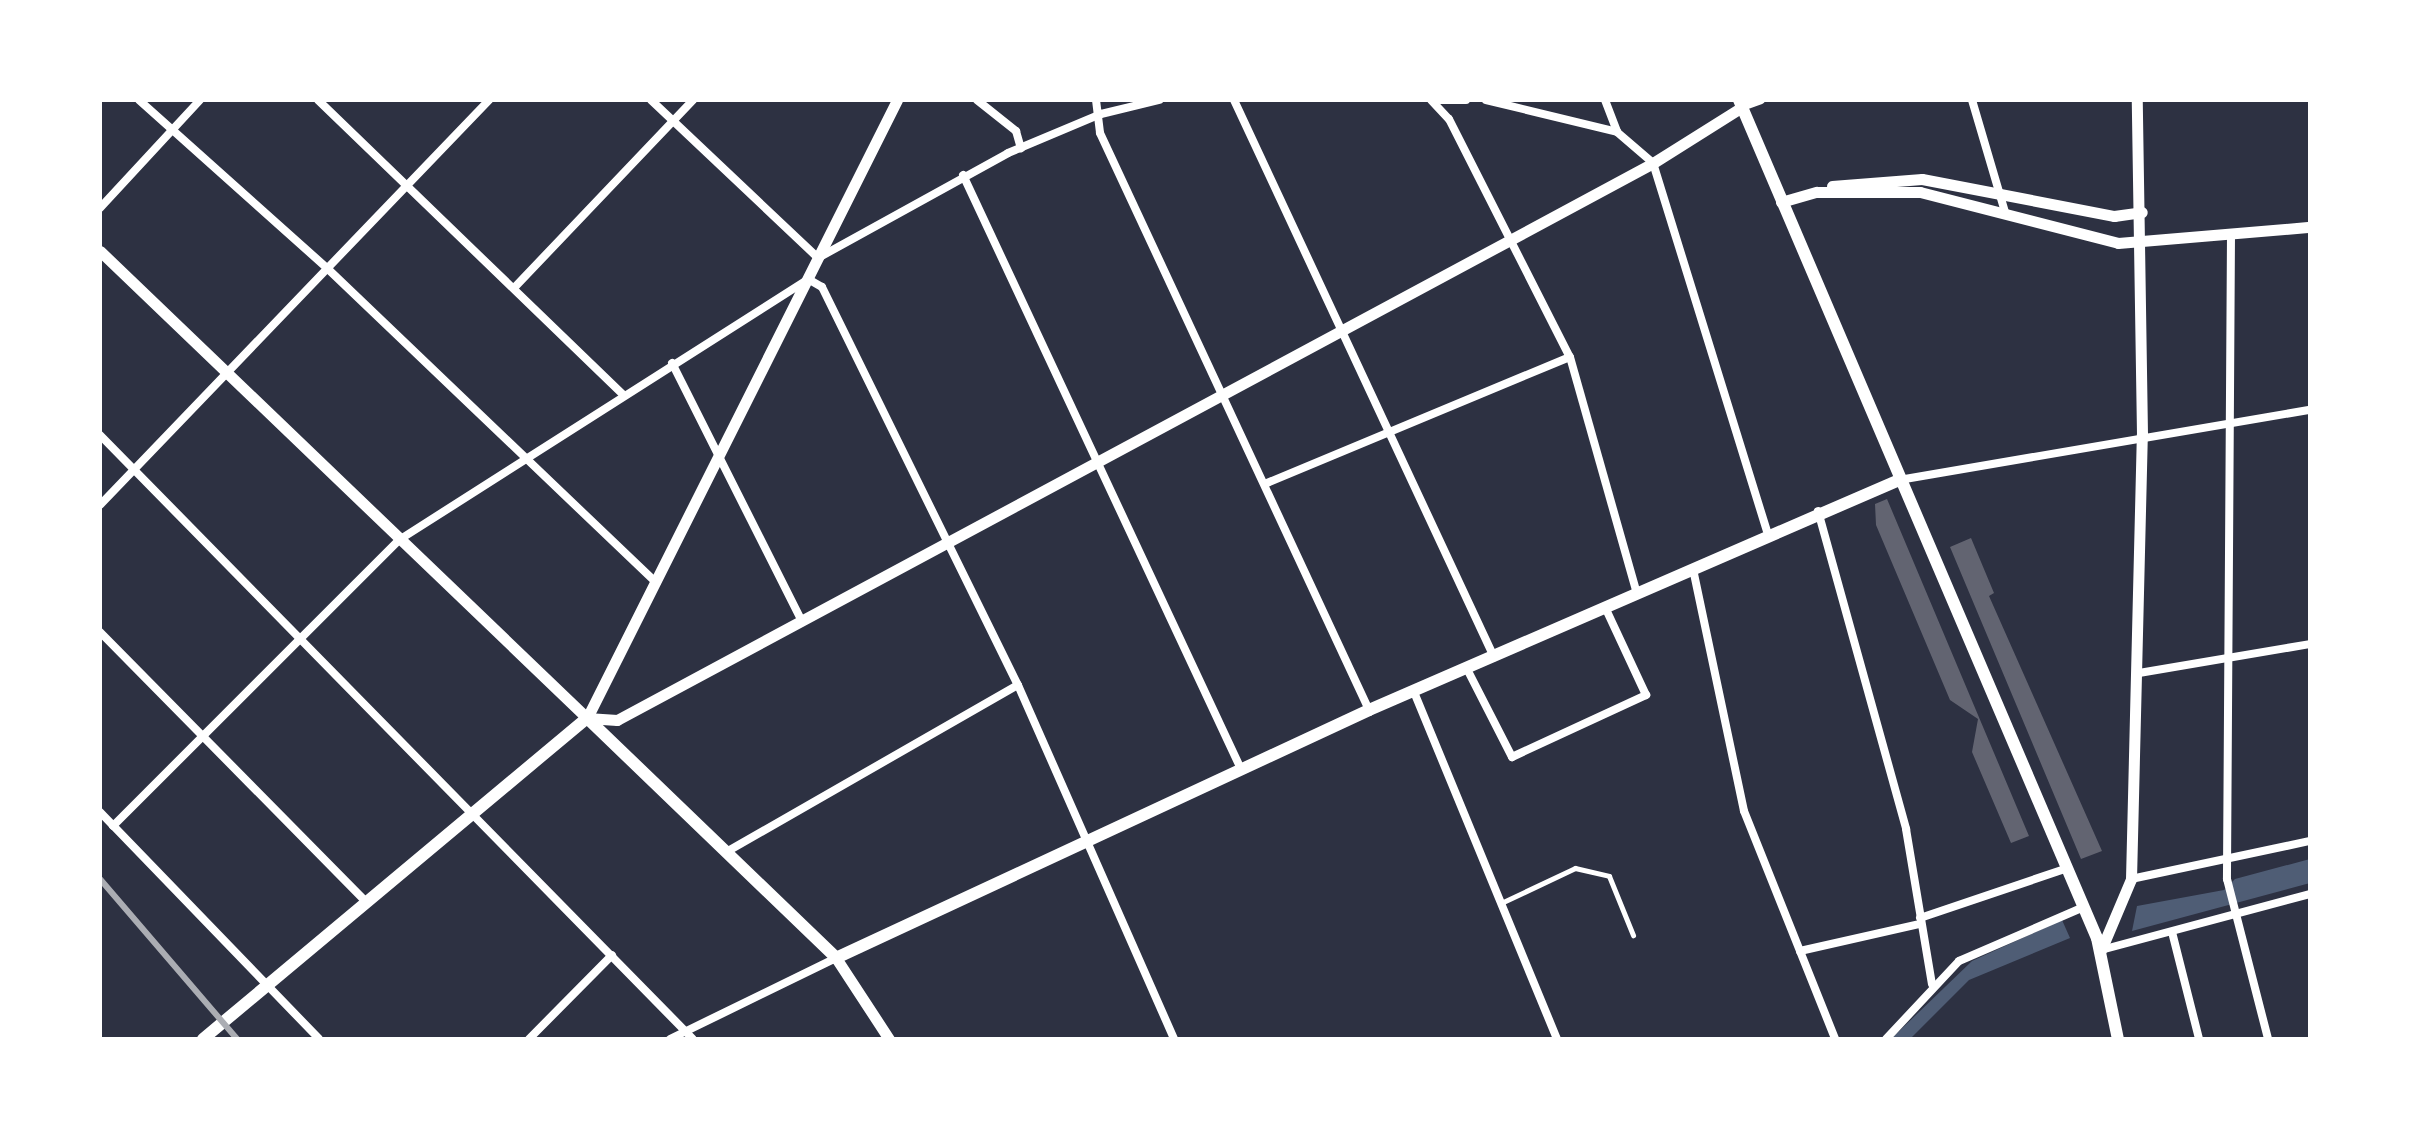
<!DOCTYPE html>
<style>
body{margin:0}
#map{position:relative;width:2410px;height:1139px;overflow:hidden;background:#2d3142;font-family:"Varela Round",sans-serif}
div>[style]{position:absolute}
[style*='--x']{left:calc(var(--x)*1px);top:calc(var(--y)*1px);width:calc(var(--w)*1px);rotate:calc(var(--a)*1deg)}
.water>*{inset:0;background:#4f5d75}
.building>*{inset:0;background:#626471}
.service>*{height:5px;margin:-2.5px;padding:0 2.5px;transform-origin:2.5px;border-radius:2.5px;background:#fff}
.minor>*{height:8px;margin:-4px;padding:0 4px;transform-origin:4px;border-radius:4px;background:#fff}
.tertiary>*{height:11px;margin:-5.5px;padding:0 5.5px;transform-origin:5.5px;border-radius:5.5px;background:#fff}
.secondary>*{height:12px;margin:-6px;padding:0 6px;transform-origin:6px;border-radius:6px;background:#fff}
.rail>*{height:6px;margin:-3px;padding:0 3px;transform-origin:3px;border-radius:3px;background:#abadb3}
span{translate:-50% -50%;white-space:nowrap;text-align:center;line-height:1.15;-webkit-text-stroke:6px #fff;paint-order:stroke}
.frame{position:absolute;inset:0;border:102px solid #fff;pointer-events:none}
</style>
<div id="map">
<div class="water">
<div style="clip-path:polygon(2310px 859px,2310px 883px,2132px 931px,2137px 906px,2224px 890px,2235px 879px)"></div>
<div style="clip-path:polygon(2062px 920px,2070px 938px,1969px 980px,1910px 1039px,1891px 1039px,1972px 961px)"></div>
</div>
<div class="building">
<div style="clip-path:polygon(1887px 499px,2029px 836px,2011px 843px,1972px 752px,1978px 719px,1950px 700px,1876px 525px,1875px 504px)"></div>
<div style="clip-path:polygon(1971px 538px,1994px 593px,1989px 596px,2102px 851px,2081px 859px,1950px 547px)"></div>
</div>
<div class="service">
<div style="--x:1501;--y:903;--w:82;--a:-25.3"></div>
<div style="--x:1575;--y:868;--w:35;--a:13"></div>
<div style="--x:1609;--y:876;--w:64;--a:67.9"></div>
</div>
<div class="minor">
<div style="--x:139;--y:100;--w:255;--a:41.8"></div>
<div style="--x:329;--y:270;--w:453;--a:43.7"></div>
<div style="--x:318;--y:100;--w:423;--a:44"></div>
<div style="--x:651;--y:100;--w:230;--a:43.4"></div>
<div style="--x:818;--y:258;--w:217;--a:-28.9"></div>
<div style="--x:1008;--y:153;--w:101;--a:-22.8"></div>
<div style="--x:1101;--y:114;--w:60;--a:-13.6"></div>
<div style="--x:977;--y:100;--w:50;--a:38.5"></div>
<div style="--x:1016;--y:131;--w:18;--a:74"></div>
<div style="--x:1096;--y:100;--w:33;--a:83"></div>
<div style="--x:1100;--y:133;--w:637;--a:65"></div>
<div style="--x:1234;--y:100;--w:615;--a:64.98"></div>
<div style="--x:1431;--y:100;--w:26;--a:47"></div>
<div style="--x:1449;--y:119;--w:267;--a:63.1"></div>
<div style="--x:1570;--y:357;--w:245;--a:74.2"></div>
<div style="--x:1440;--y:100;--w:26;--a:0"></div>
<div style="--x:1486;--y:100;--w:135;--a:13.7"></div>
<div style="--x:1617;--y:132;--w:48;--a:40.7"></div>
<div style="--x:1653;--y:163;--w:385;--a:72.8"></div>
<div style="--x:1605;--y:100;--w:34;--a:69"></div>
<div style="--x:1972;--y:100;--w:117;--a:73.6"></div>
<div style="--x:1742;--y:107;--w:20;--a:-20"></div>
<div style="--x:963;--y:175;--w:656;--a:64.92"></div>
<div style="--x:100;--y:208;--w:147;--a:-47.2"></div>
<div style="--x:2231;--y:234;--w:645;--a:90.36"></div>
<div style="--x:2227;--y:879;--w:165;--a:75.6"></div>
<div style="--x:514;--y:288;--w:260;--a:-46.4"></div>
<div style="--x:672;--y:363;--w:290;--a:63.3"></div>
<div style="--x:100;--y:435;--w:846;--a:45.53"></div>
<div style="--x:1899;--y:480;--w:417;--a:-9.7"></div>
<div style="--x:1267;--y:483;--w:328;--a:-22.6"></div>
<div style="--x:100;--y:505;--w:562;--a:-46.15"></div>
<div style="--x:1818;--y:511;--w:330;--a:74.5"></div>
<div style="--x:1906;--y:829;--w:157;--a:80.5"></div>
<div style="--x:1693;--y:569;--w:247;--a:78.1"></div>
<div style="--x:1744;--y:811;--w:245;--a:68.2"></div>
<div style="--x:100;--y:632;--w:379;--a:45.4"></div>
<div style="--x:1467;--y:669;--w:99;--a:62.9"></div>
<div style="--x:1512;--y:757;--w:148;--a:-24.8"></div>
<div style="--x:1646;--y:695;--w:97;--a:-115"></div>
<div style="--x:2139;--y:673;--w:173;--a:-9.6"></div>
<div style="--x:1414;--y:692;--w:375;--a:67.6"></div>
<div style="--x:100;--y:812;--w:315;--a:46"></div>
<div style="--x:113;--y:826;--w:404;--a:-45"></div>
<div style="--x:399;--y:540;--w:485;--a:-32.5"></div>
<div style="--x:808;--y:279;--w:16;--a:30"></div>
<div style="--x:822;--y:287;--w:444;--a:63.8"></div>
<div style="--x:1018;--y:685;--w:387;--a:66.2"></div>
<div style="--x:728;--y:851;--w:334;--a:-29.8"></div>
<div style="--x:2131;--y:879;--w:183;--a:-12"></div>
<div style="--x:1920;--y:918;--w:156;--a:-18.7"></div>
<div style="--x:2172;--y:932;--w:110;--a:75.8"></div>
<div style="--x:2101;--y:950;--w:216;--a:-15"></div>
<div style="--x:1800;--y:951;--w:123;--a:-12.7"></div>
<div style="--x:529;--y:1039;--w:118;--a:-45.3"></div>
<div style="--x:670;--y:1039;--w:185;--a:-26"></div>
<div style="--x:1886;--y:1039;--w:107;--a:-46.9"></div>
<div style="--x:1959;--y:961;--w:136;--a:-23.4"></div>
</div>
<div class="tertiary">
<div style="--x:1832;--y:186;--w:90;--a:-4.4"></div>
<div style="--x:1922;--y:179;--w:196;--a:10.9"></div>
<div style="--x:2114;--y:216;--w:28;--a:-8"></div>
<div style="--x:1781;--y:202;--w:37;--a:-16"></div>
<div style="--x:1817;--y:192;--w:103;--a:0"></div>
<div style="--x:1920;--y:192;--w:204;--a:14.4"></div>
<div style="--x:2118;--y:243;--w:193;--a:-4.8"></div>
<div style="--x:100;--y:251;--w:675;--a:43.8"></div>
<div style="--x:587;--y:718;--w:30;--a:4"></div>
<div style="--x:617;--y:720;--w:1176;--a:-28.26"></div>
<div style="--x:1653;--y:163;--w:105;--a:-32.2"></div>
<div style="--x:587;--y:718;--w:691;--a:-63.36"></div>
<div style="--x:2101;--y:950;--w:77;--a:-67.1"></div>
<div style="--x:2131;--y:879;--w:445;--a:-88.6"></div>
<div style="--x:2142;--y:434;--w:334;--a:-90.9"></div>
<div style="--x:836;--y:958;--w:97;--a:56.8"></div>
</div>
<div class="secondary">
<div style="--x:1739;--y:100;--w:911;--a:66.87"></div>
<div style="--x:2097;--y:938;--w:103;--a:78.3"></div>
<div style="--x:203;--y:1039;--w:500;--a:-39.89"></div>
<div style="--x:587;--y:718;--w:346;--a:43.9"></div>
<div style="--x:836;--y:958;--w:588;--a:-24.95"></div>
<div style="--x:1369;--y:710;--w:578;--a:-23.46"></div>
</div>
<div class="rail">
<div style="--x:100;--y:879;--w:211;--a:49.4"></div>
</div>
<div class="frame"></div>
</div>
